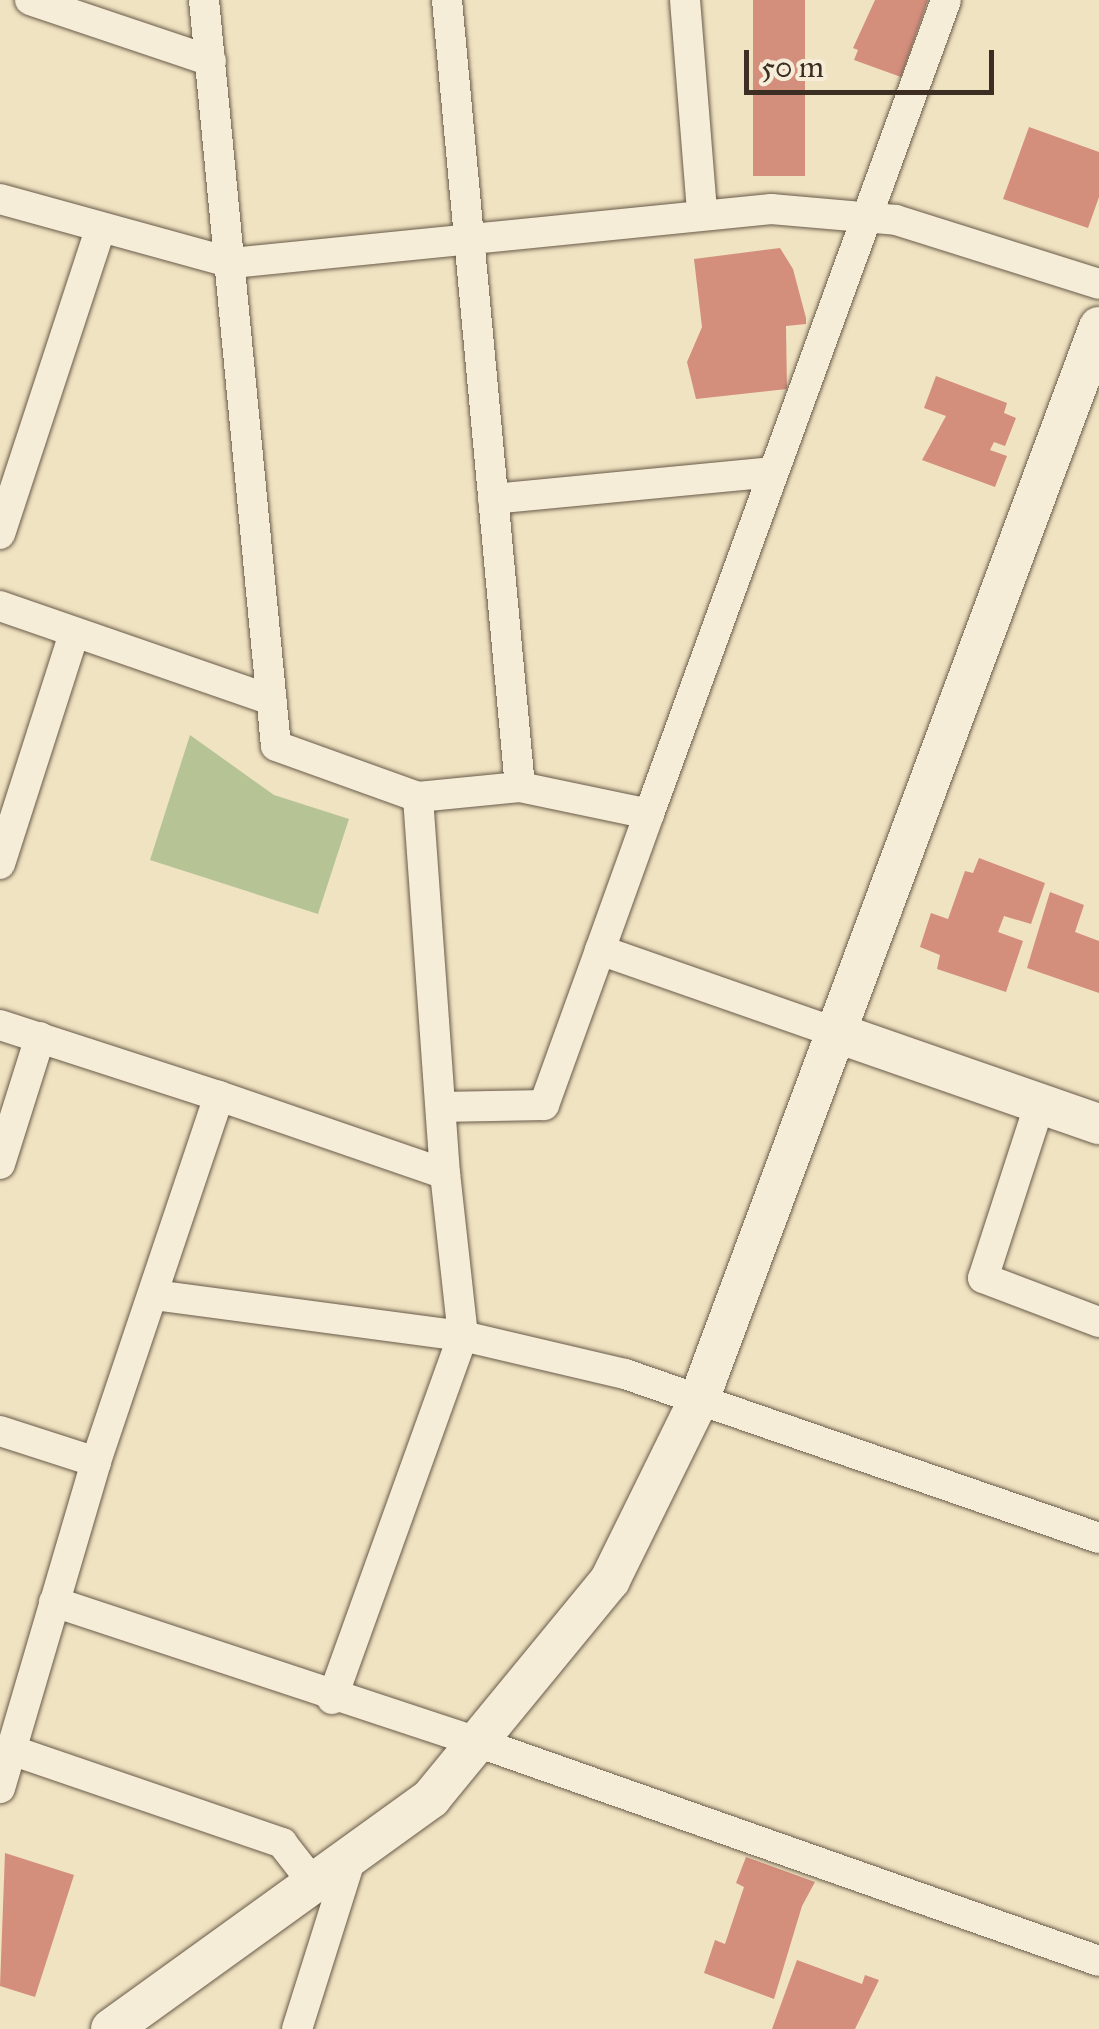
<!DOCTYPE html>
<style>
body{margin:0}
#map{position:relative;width:1099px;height:2029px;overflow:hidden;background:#f0e3c1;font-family:"IM FELL Great Primer",serif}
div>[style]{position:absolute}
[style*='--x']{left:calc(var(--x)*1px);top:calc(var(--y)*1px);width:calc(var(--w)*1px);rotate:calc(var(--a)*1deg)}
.green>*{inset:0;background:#b6c495}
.building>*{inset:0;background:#d38e7c;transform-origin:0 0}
.roads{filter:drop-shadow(0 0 2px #695b4a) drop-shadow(0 0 2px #695b4a)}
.minor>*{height:30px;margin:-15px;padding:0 15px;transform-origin:15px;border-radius:15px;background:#f5edd7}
.tertiary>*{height:40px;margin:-20px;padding:0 20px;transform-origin:20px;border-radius:20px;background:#f5edd7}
span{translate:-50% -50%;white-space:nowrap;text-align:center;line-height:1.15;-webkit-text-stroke:9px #f5edd7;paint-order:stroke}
.scale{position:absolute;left:744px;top:50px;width:250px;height:45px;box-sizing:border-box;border:5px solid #3c2e23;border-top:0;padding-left:12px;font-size:30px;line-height:35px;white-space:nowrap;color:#3c2e23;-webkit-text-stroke:8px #f5edd7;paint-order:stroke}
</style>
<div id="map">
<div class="green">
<div style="clip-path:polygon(190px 735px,274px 795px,349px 819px,318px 914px,150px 860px)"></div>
</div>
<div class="building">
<div style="left:753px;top:0;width:52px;height:176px"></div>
<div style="clip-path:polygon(875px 0,928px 0,901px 77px,854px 60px,858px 50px,853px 48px)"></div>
<div style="clip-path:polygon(1029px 127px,1099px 152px,1099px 197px,1088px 228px,1003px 199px)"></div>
<div style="clip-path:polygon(780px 248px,793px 269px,806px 318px,806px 324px,786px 326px,787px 389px,696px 399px,687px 362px,702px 327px,694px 259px)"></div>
<div style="clip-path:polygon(936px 376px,1007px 403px,1004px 413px,1016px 418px,1005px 446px,994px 442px,990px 450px,1007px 456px,995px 487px,922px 460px,946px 416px,924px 408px)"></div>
<div style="clip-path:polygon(979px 858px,1045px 883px,1031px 924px,1004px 916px,998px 932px,1023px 941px,1006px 992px,937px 969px,940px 955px,920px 947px,931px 913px,948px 919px,965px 871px,973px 873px)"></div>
<div style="clip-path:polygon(1050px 892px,1084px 905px,1075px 932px,1099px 941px,1099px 993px,1027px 968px)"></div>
<div style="clip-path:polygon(5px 1853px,74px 1875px,35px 1997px,0 1986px)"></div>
<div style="clip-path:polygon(746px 1857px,815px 1882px,802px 1906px,774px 1999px,704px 1973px,715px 1940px,725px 1944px,744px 1887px,736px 1883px)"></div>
<div style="clip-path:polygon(797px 1960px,862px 1984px,865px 1975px,879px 1980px,855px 2029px,772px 2029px)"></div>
</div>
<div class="roads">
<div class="minor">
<div style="--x:30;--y:0;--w:191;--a:18.6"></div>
<div style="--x:204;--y:0;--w:749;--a:84.49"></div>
<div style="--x:276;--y:746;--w:151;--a:19.8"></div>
<div style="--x:447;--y:0;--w:790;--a:84.7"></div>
<div style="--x:685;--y:0;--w:214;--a:85.4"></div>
<div style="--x:0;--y:199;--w:241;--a:15.4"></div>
<div style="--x:232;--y:263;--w:542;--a:-5.72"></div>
<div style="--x:771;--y:209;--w:125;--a:5"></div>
<div style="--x:896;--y:220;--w:213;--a:17.5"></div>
<div style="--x:493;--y:499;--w:280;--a:-5.5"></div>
<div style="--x:0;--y:534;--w:320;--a:-71.8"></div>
<div style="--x:0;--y:606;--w:287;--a:19.1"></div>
<div style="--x:649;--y:814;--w:145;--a:109.8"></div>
<div style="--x:600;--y:950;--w:251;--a:19.3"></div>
<div style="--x:0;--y:864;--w:243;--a:-72.2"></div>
<div style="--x:0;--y:1025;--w:230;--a:18"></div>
<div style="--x:219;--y:1096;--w:386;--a:108.6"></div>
<div style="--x:96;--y:1462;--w:340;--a:106.4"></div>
<div style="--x:219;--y:1096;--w:239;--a:19"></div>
<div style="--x:445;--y:1174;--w:378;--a:-94.1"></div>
<div style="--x:418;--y:797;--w:102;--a:-5.6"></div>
<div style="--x:520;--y:787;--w:132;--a:11.8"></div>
<div style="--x:649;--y:814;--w:866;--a:-69.95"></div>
<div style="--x:1040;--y:1103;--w:184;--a:108"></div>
<div style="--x:983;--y:1278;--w:124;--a:20.8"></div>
<div style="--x:441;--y:1107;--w:103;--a:-1.1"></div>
<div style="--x:544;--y:1105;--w:165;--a:-70.1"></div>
<div style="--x:0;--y:1164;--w:133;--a:-72.5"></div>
<div style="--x:155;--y:1295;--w:311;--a:7.6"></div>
<div style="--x:463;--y:1336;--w:166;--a:13.2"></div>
<div style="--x:625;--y:1374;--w:502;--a:19.09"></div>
<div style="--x:0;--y:1431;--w:101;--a:17.9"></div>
<div style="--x:54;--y:1602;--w:446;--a:18.3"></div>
<div style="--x:477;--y:1742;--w:659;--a:19.4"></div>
<div style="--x:332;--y:1699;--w:386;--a:-70.2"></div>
<div style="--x:463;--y:1336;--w:163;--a:-96.3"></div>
<div style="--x:11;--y:1750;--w:287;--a:18.9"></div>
<div style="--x:282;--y:1843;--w:52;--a:52"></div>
<div style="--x:297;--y:2029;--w:179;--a:-72.5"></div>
</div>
<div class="tertiary">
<div style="--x:837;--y:1033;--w:277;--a:19.2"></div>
<div style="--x:111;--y:2029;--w:395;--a:-35.8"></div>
<div style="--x:431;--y:1798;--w:282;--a:-50.6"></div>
<div style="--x:610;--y:1580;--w:204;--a:-63.8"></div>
<div style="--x:700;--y:1397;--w:1142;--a:-69.55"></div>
</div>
</div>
<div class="scale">50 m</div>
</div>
